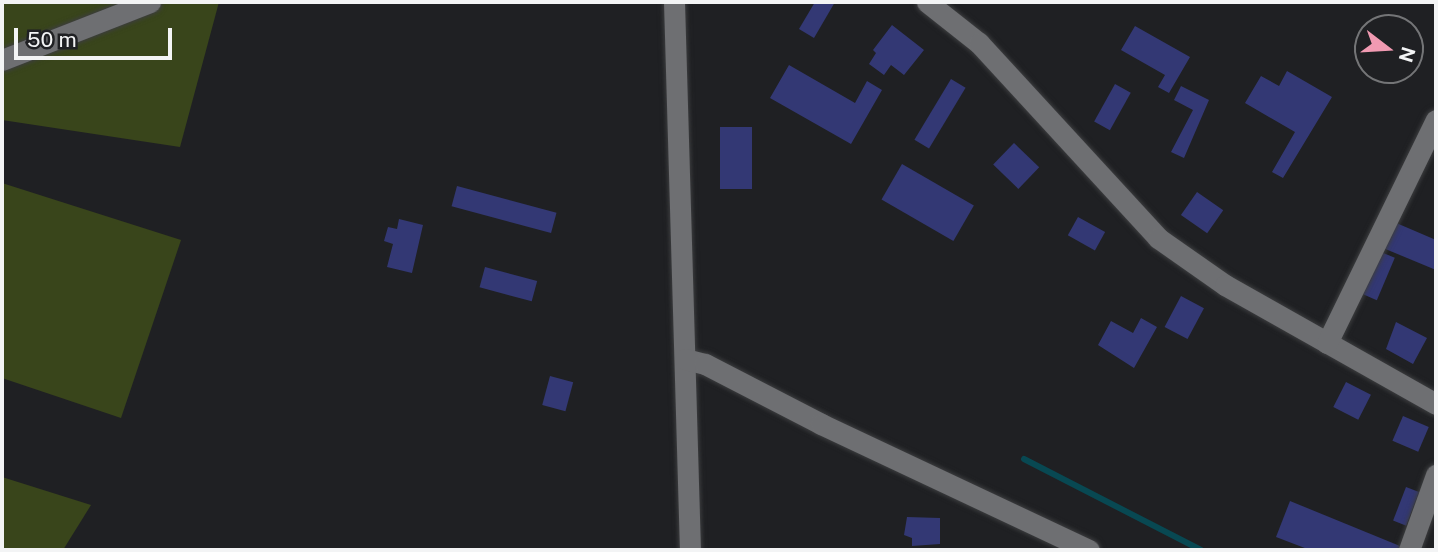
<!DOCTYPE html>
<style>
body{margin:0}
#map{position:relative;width:1438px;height:552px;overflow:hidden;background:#1f2023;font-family:"Public Sans",sans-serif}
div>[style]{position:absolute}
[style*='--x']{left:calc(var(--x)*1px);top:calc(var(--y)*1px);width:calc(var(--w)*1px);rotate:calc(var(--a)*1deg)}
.green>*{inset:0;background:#39451b}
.stream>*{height:6px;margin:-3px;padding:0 3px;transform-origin:3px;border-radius:3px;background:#084852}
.building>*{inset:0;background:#333874;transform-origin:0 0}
.roads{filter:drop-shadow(0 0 2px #3c3d3f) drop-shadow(0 0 2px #3c3d3f)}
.minor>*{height:21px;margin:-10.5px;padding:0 10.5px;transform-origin:10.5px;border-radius:10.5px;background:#6e6f72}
span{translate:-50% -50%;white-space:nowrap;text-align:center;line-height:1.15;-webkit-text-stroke:7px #1f2023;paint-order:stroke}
.frame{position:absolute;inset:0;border:4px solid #f3f4f5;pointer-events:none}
.north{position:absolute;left:1354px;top:14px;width:70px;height:70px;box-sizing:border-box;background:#1f2023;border:2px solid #747577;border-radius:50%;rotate:107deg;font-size:19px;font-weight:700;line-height:28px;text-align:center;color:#f3f4f5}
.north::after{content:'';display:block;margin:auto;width:24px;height:32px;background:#f19ab2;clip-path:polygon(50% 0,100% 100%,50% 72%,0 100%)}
.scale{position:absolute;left:14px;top:28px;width:158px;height:32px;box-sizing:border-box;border:4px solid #f3f4f5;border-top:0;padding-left:9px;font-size:21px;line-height:24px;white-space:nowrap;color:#f3f4f5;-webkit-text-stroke:5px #1f2023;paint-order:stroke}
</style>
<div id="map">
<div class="green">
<div style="clip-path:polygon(2px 2px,219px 2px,180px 147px,2px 120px)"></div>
<div style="clip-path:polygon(2px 183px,181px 240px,121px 418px,2px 378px)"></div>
<div style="clip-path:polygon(2px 477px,91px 505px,63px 550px,2px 550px)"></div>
</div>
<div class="stream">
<div style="--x:1024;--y:459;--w:199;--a:27.2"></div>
</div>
<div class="building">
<div style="clip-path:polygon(815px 2px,835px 2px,814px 38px,799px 29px)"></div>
<div style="clip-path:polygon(892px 25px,924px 50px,904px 75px,891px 65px,884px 75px,869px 64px,876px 53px,873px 50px)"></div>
<div style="clip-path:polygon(1135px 26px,1190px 57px,1169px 93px,1158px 87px,1165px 75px,1121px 50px)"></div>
<div style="clip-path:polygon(789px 65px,855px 103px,867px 81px,882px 90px,851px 144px,770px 98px)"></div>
<div style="clip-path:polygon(1287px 71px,1332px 97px,1283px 178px,1272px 172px,1295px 132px,1245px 103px,1261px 76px,1279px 86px)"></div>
<div style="left:951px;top:79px;width:17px;height:71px;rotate:31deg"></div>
<div style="left:1115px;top:84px;width:18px;height:43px;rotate:29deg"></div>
<div style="clip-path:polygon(1181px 86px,1209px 100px,1184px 158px,1171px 152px,1193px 110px,1174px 100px)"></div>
<div style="left:720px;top:127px;width:32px;height:62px"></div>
<div style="left:1014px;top:143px;width:35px;height:30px;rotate:44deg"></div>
<div style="left:902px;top:164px;width:83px;height:41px;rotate:30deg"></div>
<div style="left:457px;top:186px;width:103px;height:21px;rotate:15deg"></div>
<div style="left:1197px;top:192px;width:32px;height:28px;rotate:35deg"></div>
<div style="left:1078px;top:217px;width:31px;height:21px;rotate:29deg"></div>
<div style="clip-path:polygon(399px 219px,423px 225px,412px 273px,387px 267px,393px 244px,384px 241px,388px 227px,397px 229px)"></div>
<div style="clip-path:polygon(1394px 222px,1436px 240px,1436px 270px,1383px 248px)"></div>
<div style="left:1381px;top:252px;width:15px;height:46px;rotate:23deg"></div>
<div style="left:485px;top:267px;width:54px;height:21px;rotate:15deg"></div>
<div style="left:1181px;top:296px;width:26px;height:35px;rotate:28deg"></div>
<div style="clip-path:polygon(1141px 318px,1157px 327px,1134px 368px,1098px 345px,1111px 321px,1133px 333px)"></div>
<div style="clip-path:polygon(1396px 322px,1427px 338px,1413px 364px,1386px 349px)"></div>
<div style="left:550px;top:376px;width:24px;height:30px;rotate:15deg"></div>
<div style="left:1346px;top:382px;width:28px;height:28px;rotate:27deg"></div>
<div style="left:1403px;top:416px;width:28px;height:27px;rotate:23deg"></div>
<div style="left:1406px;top:487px;width:14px;height:36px;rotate:21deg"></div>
<div style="clip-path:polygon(1290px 501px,1400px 546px,1398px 550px,1310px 550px,1276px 537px)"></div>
<div style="clip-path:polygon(907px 517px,940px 518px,940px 544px,912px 546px,912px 538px,904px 535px)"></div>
</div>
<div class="roads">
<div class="minor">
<div style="--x:674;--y:2;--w:548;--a:88.33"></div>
<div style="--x:927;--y:2;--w:66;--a:38.3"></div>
<div style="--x:979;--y:43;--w:265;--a:47.4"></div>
<div style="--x:1158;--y:238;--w:82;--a:35"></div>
<div style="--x:1225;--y:285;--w:242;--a:29.4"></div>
<div style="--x:2;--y:60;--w:159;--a:-21.4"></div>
<div style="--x:1327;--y:343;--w:248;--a:-64"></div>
<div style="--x:685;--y:359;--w:21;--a:14"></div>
<div style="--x:705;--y:364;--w:131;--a:27.3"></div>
<div style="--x:821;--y:424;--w:296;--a:25.2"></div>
<div style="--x:1409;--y:550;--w:80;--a:-70.2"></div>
</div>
</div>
<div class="frame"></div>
<div class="north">N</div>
<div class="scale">50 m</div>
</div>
